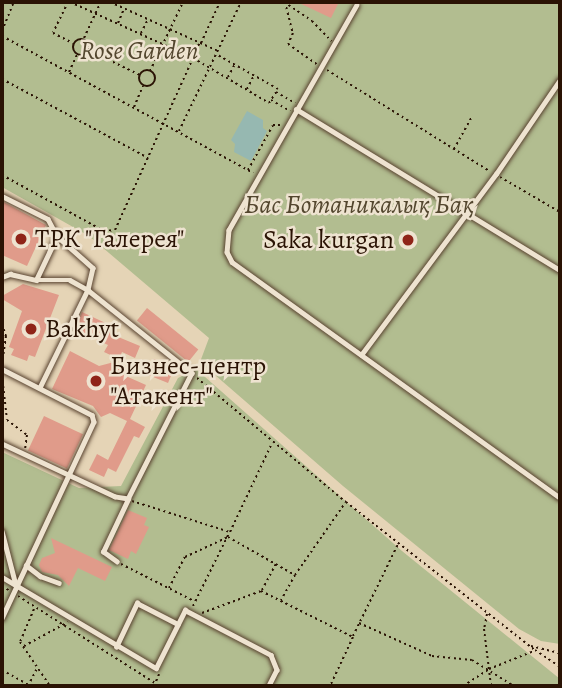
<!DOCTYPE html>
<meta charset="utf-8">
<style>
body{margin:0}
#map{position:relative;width:562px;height:688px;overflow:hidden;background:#e5d4b6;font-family:Alegreya,serif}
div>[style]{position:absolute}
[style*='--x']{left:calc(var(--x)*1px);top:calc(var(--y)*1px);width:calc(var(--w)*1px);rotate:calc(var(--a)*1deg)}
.green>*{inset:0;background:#b2bd90}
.water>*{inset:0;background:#96b8b1}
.building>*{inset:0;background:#e09b8a;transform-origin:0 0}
.path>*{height:2px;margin-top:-1px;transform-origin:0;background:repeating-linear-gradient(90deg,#2a1304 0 2px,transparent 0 5.5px)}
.path>.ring{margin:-1px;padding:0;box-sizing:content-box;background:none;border:2px solid #2a1304;border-radius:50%}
.roads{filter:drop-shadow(0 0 2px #594330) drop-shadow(0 0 2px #594330)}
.service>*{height:4.5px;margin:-2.25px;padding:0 2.25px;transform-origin:2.25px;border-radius:2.25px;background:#eee3d0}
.dots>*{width:19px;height:19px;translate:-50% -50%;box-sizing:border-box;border:4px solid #eee3d0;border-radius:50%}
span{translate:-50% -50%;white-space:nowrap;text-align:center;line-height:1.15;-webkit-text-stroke:5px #eee3d0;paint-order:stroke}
.park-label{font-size:26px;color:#53462e;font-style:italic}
.poi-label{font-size:26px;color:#2a1304}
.left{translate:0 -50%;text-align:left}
.right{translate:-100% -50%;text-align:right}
.frame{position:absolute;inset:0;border:4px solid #2a1304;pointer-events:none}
</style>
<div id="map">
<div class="green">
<div style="clip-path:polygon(2px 2px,560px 2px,560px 644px,541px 641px,519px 629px,343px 486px,200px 362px,209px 338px,89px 236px,2px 187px)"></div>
<div style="clip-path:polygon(196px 369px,402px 551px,560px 679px,560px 686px,2px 686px,2px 452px,79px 488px,121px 486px,178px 378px)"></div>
</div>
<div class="water">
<div style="clip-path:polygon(247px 111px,263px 120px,263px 128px,267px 131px,251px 161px,234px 152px,235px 144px,231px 140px)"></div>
</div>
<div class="building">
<div style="clip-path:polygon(297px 2px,339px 2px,331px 18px)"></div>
<div style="clip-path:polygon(2px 201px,46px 225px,27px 266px,2px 255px)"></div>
<div style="clip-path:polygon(23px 284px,59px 295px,35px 357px,29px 355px,27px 361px,11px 355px,14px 349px,9px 347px,22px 311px,2px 299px,2px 296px)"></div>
<div style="left:147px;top:308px;width:66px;height:16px;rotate:39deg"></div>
<div style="clip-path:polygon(82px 312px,114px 327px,111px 334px,140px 346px,135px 358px,122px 352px,119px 359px,104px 352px,108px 345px,74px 329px)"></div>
<div style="clip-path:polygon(70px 351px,99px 366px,118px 361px,116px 366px,128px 377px,146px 385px,130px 419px,145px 427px,139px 438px,134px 436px,116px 472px,108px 468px,104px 477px,89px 470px,97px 454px,108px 460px,127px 421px,110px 413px,101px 417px,93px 406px,52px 389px)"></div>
<div style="left:154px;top:359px;width:22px;height:17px;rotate:22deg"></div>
<div style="left:44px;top:416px;width:43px;height:38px;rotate:25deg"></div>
<div style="clip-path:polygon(128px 510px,147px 518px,144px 525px,149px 527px,136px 554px,131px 551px,128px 559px,109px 550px)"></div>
<div style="clip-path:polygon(51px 538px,112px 567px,105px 581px,78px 568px,69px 586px,58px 575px,42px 572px,39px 565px,42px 558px,55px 553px)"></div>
</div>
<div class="path">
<div style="--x:68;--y:2;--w:34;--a:116"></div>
<div style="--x:53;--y:33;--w:22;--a:27"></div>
<div style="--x:70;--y:2;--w:135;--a:24.5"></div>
<div style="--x:193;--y:58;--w:88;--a:30.6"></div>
<div style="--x:269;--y:103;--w:17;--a:-57"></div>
<div style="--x:278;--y:89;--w:71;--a:-150.6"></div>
<div style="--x:110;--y:2;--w:119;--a:24.4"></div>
<div style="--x:284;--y:2;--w:34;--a:34"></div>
<div style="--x:312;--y:21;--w:28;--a:46"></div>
<div style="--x:285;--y:2;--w:32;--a:76"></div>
<div style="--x:293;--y:33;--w:12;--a:114"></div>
<div style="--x:288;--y:44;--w:35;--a:35"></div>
<div style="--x:118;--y:23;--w:15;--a:-67"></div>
<div style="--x:2;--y:31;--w:31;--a:-68"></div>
<div style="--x:141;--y:33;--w:16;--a:-63"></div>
<div style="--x:2;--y:36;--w:286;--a:28.6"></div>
<div style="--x:84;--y:38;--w:40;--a:-65"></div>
<div class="ring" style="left:73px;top:39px;width:14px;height:14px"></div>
<div style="--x:88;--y:50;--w:58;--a:25.7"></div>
<div class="ring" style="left:139px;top:70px;width:14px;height:14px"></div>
<div style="--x:327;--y:70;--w:191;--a:31.9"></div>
<div style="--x:150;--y:71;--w:76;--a:-64.4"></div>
<div style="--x:69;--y:72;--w:19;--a:-65"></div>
<div style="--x:228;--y:77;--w:15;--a:-62"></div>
<div style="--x:2;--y:79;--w:166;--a:28.4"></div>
<div style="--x:247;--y:89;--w:16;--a:-63"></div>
<div style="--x:276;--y:92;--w:22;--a:30"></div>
<div style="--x:271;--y:100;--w:22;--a:30"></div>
<div style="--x:134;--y:107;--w:23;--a:-67"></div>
<div style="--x:179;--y:131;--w:143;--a:-64.3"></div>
<div style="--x:454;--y:149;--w:38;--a:-61"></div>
<div style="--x:248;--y:170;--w:51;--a:-60.9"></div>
<div style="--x:273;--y:125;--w:9;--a:0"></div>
<div style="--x:2;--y:175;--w:116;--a:28.8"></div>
<div style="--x:104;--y:231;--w:11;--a:-5"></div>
<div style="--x:115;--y:230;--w:189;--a:-65.6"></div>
<div style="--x:193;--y:58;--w:9;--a:-84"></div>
<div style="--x:194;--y:49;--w:9;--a:-41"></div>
<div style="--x:201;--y:43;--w:45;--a:-65.1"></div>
<div style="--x:500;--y:177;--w:69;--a:30.3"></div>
<div style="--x:2;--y:324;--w:13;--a:72"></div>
<div style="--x:6;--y:336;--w:28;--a:98"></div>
<div style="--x:2;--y:375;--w:45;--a:83.7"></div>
<div style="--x:7;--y:420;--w:25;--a:37"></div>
<div style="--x:27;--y:435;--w:14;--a:98"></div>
<div style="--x:197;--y:378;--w:194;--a:39.8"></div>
<div style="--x:346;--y:502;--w:240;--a:38.1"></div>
<div style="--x:535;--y:650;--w:30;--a:34"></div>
<div style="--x:132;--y:501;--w:103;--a:17.6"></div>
<div style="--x:230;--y:532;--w:98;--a:-64.7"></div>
<div style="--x:121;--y:564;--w:82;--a:26.9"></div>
<div style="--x:295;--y:575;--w:88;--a:-55.2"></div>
<div style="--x:2;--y:586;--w:9;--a:32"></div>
<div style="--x:169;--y:588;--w:35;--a:-63"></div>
<div style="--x:185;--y:557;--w:47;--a:-24.9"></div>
<div style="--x:228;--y:537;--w:77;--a:29.6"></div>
<div style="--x:295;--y:575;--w:29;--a:119"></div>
<div style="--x:262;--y:590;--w:30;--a:-62"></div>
<div style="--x:18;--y:596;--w:162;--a:32.4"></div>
<div style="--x:193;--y:606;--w:81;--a:-63.7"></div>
<div style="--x:34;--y:609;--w:36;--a:113"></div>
<div style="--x:20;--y:642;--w:53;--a:55.7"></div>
<div style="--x:202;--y:613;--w:63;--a:-20.4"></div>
<div style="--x:261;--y:591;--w:103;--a:26.6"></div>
<div style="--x:353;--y:637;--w:54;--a:115.1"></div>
<div style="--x:487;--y:614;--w:15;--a:101"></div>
<div style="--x:484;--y:629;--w:57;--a:83"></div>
<div style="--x:359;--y:623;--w:80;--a:24.3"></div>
<div style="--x:432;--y:656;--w:40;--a:5.7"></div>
<div style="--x:472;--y:660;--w:49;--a:31.8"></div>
<div style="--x:353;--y:636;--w:102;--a:-63.9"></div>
<div style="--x:24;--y:646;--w:50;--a:-28.6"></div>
<div style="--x:531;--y:646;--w:30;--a:14"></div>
<div style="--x:2;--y:670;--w:31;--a:29"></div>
<div style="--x:28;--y:686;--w:20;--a:-63"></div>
<div style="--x:154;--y:686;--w:13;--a:-67"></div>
<div style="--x:463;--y:686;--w:31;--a:-33"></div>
<div style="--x:489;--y:669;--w:48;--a:-21.8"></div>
</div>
<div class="roads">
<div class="service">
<div style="--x:357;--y:5;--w:259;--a:119.6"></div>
<div style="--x:229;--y:230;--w:22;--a:95"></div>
<div style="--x:227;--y:252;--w:11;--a:63"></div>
<div style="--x:232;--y:262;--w:404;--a:35.7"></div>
<div style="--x:296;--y:109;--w:309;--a:31.4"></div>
<div style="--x:2;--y:196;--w:51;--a:26.6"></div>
<div style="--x:48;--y:219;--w:19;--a:62"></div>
<div style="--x:57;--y:236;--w:48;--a:41.6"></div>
<div style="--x:93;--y:268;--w:23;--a:103"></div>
<div style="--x:88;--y:290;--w:109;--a:116.1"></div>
<div style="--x:2;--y:277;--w:9;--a:-21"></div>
<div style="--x:10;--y:274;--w:27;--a:13"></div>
<div style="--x:36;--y:280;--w:34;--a:0"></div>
<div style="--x:70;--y:280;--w:21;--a:29"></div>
<div style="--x:88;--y:290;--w:133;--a:38.6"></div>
<div style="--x:192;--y:373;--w:141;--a:116.9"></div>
<div style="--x:128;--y:499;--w:13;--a:-171"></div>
<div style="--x:115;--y:497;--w:125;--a:-154.9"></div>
<div style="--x:36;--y:280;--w:49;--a:-64.5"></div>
<div style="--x:361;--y:355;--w:226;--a:-53.3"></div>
<div style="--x:496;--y:174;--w:114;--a:-55.8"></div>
<div style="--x:2;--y:369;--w:101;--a:27.1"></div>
<div style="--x:92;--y:415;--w:7;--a:74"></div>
<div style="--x:94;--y:422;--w:217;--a:115.1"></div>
<div style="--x:2;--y:531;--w:56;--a:75.5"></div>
<div style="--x:117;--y:562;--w:17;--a:-144"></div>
<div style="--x:103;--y:552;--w:59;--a:-64.7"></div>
<div style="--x:26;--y:565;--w:18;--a:38"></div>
<div style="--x:40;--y:576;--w:20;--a:20"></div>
<div style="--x:2;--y:577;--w:179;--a:30.6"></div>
<div style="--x:156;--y:668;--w:65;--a:-63.4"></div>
<div style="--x:185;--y:610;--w:97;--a:27.6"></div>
<div style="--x:271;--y:655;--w:16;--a:68"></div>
<div style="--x:277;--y:670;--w:18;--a:117"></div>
<div style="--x:116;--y:647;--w:49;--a:-64.5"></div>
<div style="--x:137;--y:603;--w:46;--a:27.1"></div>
</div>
</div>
<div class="dots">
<div style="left:21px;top:239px;background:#8f2418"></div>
<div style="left:408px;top:240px;background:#8f2418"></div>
<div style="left:31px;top:329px;background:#8f2418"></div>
<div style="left:96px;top:381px;background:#8f2418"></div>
</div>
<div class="park-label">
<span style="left:139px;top:51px">Rose Garden</span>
<span style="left:359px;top:205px">Бас Ботаникалық Бақ</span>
</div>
<div class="poi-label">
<span class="left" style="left:35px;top:239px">ТРК "Галерея"</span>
<span class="right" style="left:394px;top:240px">Saka kurgan</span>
<span class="left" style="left:45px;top:329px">Bakhyt</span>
<span class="left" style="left:110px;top:381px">Бизнес-центр<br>"Атакент"</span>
</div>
<div class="frame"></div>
</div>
